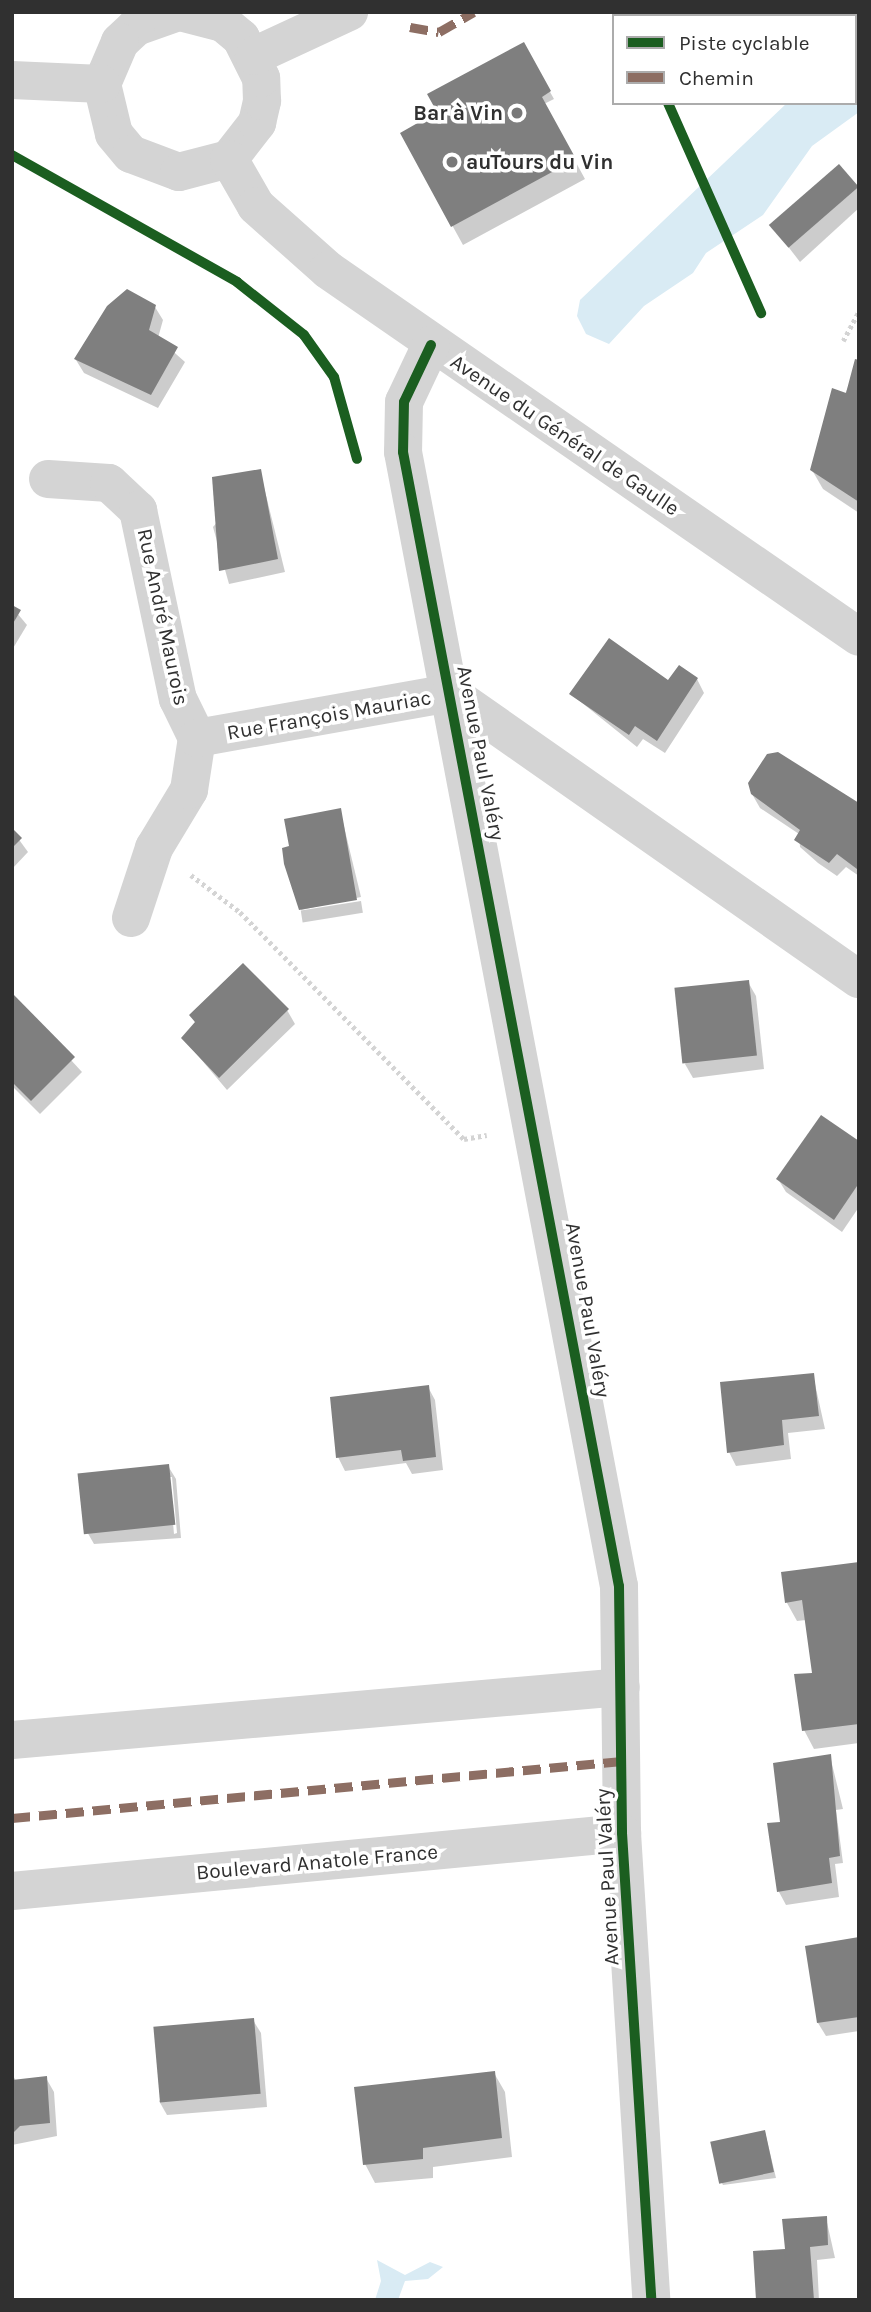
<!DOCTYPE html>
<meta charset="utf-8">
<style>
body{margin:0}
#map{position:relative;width:871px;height:2312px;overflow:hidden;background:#fff;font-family:Karla,sans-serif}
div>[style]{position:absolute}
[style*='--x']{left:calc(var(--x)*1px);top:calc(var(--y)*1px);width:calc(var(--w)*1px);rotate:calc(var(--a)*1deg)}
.water>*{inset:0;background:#d9ebf4}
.shadow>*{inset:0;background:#0003;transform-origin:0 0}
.building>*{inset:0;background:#7f7f7f;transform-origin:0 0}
.path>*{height:4.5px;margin-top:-2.25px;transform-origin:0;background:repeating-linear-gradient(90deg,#d4d4d4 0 3.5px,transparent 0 7px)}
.minor>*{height:38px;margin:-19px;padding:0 19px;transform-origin:19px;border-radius:19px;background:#d4d4d4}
.quiet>*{height:9px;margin-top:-4.5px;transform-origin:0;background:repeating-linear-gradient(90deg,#8d6e63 0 18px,transparent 0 27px)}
.cycleway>*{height:10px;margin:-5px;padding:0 5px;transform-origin:5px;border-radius:5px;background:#1b5e20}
.dots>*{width:19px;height:19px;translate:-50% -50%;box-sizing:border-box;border:4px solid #fff;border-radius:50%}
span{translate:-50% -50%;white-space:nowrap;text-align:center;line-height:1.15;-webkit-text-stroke:7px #fff;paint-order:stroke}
.poi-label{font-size:21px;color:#303030;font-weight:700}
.right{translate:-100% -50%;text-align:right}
.left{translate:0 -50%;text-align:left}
.street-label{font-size:21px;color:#303030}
.frame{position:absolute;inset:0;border:14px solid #303030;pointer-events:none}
.legend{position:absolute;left:612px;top:14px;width:245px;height:91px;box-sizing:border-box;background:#fff;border:2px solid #acacac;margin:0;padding:9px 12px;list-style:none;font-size:21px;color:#303030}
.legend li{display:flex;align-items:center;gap:14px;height:35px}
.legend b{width:35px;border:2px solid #acacac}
</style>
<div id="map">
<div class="water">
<div style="clip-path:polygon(859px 49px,859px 112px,812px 146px,763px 215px,706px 253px,693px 273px,644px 306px,609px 344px,586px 334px,577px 316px,580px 300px,787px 103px,855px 103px)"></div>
<div style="clip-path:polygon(377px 2260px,405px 2275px,430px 2262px,443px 2267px,428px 2279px,405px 2281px,398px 2300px,375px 2300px,381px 2281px)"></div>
</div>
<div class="shadow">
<div style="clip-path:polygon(846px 12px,859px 12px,859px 34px,855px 16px)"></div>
<div style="clip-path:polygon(523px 44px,554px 99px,544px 104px,585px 179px,463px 245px,402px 134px,440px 114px)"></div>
<div style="clip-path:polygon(839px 167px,859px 188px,859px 208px,800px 262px,773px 227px)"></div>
<div style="clip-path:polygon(155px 307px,163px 320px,158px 338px,185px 362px,158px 408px,84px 373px,76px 360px)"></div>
<div style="clip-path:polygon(859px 362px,859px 513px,823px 489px,812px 470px)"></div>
<div style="clip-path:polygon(260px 471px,285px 572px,229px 584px,213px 527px)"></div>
<div style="clip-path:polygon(12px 607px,27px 625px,12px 650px)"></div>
<div style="clip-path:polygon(697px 679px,704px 693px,665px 753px,643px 739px,637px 747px,571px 694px)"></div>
<div style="clip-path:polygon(752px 794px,859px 806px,859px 876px,846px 867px,837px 876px,818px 863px,800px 847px,799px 834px,760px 808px)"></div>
<div style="clip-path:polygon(340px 810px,361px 897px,301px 910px,286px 863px,291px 847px)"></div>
<div style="clip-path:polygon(12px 830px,28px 852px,12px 869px)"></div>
<div style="left:361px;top:901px;width:12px;height:61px;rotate:81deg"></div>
<div style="clip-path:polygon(748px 982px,756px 996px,764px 1069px,693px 1078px,685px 1064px)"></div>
<div style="clip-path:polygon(12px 996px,82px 1072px,40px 1114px,12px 1086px)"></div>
<div style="clip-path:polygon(287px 1010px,295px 1024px,227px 1090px,183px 1038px,196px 1024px,191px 1015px)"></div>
<div style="clip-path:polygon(859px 1143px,859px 1207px,842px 1232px,786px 1192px,778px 1179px)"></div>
<div style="clip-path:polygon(813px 1375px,825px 1429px,788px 1433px,791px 1459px,736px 1466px,729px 1452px)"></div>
<div style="clip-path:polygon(428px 1387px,435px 1400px,443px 1470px,412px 1474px,406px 1463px,345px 1471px,338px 1457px)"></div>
<div style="clip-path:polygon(evenodd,168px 1466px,176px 1479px,181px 1538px,94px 1544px,86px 1530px,168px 1466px,169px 1477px,172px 1477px,177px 1533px,174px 1534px,169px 1477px)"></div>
<div style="clip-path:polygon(859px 1564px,859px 1743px,814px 1749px,804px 1730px,814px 1674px,806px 1620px,797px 1621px,787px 1603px,783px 1574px)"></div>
<div style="clip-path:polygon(830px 1756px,843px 1809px,836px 1810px,843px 1863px,835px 1864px,839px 1897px,786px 1905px,779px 1892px,782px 1824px)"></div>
<div style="clip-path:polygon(859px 1939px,859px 2031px,826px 2036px,818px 2023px)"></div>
<div style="clip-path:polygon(253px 2020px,261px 2033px,267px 2107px,167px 2115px,159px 2101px)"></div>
<div style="clip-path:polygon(494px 2073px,505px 2092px,512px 2157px,433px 2167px,433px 2178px,375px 2183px,365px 2164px)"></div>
<div style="clip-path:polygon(12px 2074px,16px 2081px,46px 2078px,54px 2092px,57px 2136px,12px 2145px)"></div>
<div style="clip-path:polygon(765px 2132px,776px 2178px,723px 2185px,719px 2178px)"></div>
<div style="clip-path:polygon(826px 2218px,835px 2258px,817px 2260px,819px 2300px,757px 2300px,787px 2251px)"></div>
</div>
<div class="building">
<div style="clip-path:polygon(524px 42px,551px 91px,542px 97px,576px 159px,451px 227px,400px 133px,437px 112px,427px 94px)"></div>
<div style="left:839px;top:164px;width:30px;height:93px;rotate:49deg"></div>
<div style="clip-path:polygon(127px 289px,156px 305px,149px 330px,178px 347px,151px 395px,74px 359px,107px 306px)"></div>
<div style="clip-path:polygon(855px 359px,859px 360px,859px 502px,810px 470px,832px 388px,846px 393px)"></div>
<div style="clip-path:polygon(261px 469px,278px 559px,219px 571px,212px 477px)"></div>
<div style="clip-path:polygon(12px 605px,21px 610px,12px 625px)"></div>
<div style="clip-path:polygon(609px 638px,668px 680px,679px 665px,698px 678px,657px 741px,635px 726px,629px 735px,569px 694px)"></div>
<div style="clip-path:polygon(778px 752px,859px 803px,857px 869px,837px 854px,829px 863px,794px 840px,800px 830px,751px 794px,748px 783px,767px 754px)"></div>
<div style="clip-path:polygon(341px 808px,357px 900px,299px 910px,284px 864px,282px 848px,289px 846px,284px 819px)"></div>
<div style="clip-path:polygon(12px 828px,22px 838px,12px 848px)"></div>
<div style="clip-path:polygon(243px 963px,289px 1009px,219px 1078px,181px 1038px,195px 1022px,189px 1015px)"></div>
<div style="left:749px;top:980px;width:76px;height:75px;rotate:84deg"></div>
<div style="clip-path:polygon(12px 993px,75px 1057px,31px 1101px,12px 1082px)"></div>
<div style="clip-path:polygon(821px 1115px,859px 1141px,859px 1183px,834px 1220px,776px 1179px)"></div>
<div style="clip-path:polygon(814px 1373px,819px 1416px,782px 1420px,784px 1445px,727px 1453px,720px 1382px)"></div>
<div style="clip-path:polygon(429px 1385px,436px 1457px,403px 1461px,401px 1450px,336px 1458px,330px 1397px)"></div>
<div style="left:169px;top:1464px;width:61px;height:92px;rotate:84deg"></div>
<div style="clip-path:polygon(859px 1562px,859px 1724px,802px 1731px,794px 1674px,812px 1673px,802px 1600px,785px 1603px,781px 1572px)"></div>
<div style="clip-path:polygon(831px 1754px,840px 1856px,829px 1858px,832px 1883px,777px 1892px,767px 1823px,780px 1822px,773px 1763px)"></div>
<div style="clip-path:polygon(859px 1937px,859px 2017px,817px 2023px,805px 1946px)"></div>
<div style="left:254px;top:2018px;width:76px;height:101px;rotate:85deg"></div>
<div style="clip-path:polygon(495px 2071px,502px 2138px,423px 2148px,423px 2159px,363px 2165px,354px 2087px)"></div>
<div style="clip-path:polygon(47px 2076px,50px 2123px,20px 2126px,12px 2134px,12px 2080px)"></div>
<div style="left:765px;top:2130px;width:43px;height:56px;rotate:78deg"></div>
<div style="clip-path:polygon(827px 2216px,828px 2245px,810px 2247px,814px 2300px,756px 2300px,753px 2251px,785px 2249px,782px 2219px)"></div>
</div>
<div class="path">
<div style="--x:843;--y:341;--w:34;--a:-62"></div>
<div style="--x:191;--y:875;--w:61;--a:37.1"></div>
<div style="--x:240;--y:912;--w:319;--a:45.4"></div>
<div style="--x:464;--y:1139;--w:23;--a:-10"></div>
</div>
<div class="minor">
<div style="--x:178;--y:12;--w:45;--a:160.3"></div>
<div style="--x:136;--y:27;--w:22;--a:137"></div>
<div style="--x:120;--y:42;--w:46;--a:113.2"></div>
<div style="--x:102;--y:84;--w:51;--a:76.5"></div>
<div style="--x:114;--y:134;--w:26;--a:50"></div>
<div style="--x:131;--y:154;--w:51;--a:20.6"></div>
<div style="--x:179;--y:172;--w:52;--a:-14.6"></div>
<div style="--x:229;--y:159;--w:46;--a:-52.1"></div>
<div style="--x:257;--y:123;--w:23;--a:-77"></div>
<div style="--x:262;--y:101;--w:23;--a:-92"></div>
<div style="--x:261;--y:78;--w:45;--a:-116.6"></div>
<div style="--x:241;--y:38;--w:23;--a:-140"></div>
<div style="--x:223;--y:23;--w:44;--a:-165.7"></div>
<div style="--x:254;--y:56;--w:105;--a:-24.9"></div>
<div style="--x:12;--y:80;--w:90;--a:2.5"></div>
<div style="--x:229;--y:159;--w:54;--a:60.1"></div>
<div style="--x:256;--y:206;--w:96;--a:41.6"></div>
<div style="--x:328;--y:270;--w:645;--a:34.65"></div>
<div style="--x:431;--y:345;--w:63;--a:115.3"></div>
<div style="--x:404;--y:402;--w:50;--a:91.1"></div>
<div style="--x:403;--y:452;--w:1154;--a:79.22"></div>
<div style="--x:619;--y:1586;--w:247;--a:89.3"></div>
<div style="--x:622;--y:1833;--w:468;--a:86.4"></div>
<div style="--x:48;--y:479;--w:61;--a:3.8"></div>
<div style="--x:109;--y:483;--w:40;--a:43"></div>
<div style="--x:138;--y:510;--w:193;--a:78.1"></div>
<div style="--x:178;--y:699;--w:43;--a:64"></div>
<div style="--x:131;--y:918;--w:74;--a:-71.8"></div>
<div style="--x:154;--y:848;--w:68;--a:-58.9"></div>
<div style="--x:189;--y:790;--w:53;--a:-81.3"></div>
<div style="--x:197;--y:738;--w:257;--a:-10.1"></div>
<div style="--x:450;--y:693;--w:499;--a:35"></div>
<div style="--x:12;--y:1740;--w:611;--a:-4.97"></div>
<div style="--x:12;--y:1891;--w:613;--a:-5.43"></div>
</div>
<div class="quiet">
<div style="--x:636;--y:12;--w:4;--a:63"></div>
<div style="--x:410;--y:27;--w:29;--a:10"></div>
<div style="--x:439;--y:32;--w:40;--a:-29.7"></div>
<div style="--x:12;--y:1818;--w:613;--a:-5.34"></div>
</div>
<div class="cycleway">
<div style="--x:668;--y:103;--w:230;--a:66.1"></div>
<div style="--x:12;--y:155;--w:258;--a:29.4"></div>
<div style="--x:237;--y:282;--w:85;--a:38.3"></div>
<div style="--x:304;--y:335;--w:52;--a:54.5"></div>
<div style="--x:334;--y:377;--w:85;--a:74.3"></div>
<div style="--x:431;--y:345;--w:63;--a:115.3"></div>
<div style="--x:404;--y:402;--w:50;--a:91.1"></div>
<div style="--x:403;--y:452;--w:1154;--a:79.22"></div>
<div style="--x:619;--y:1586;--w:247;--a:89.3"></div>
<div style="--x:622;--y:1833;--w:468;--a:86.4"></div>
</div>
<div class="dots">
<div style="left:517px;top:113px;background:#787878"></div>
<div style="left:452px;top:162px;background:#787878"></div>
</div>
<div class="poi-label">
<span class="right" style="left:503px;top:113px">Bar à Vin</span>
<span class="left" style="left:466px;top:162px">auTours du Vin</span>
</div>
<div class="street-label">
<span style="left:565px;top:435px;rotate:34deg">Avenue du Général de Gaulle</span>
<span style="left:163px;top:617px;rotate:78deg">Rue André Maurois</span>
<span style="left:329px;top:715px;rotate:-10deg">Rue François Mauriac</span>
<span style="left:481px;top:753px;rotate:79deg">Avenue Paul Valéry</span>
<span style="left:588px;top:1310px;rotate:80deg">Avenue Paul Valéry</span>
<span style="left:317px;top:1862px;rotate:-5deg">Boulevard Anatole France</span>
<span style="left:607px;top:1877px;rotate:-93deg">Avenue Paul Valéry</span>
</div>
<div class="frame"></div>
<ul class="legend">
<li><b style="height:9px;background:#1b5e20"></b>Piste cyclable</li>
<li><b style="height:9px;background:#8d6e63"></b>Chemin</li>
</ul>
</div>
